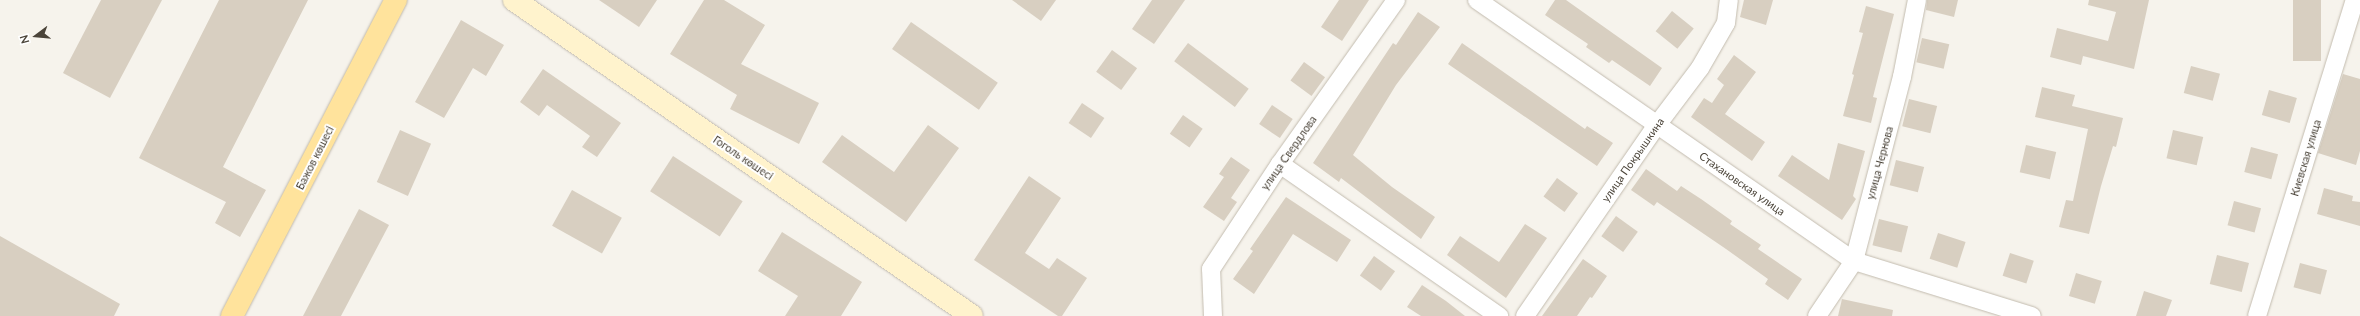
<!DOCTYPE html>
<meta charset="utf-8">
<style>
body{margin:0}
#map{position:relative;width:2360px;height:316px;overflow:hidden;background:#f6f3ec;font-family:Lato,sans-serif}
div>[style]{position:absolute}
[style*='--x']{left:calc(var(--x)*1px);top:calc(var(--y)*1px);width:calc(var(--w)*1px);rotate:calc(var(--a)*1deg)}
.building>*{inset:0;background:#d8cfc1;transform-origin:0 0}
.roads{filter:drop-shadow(0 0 1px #c2bbae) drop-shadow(0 0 1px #c2bbae)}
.street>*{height:18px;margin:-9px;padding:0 9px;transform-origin:9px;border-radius:9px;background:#fff}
.secondary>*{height:22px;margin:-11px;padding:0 11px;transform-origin:11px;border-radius:11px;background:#fff3cd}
.primary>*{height:22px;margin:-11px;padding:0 11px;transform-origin:11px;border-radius:11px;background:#ffe39c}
span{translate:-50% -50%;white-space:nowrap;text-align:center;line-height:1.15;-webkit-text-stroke:4px #fff;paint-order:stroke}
.street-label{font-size:11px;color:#4b4439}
.north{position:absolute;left:16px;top:16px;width:40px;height:40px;-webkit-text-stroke:3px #fff;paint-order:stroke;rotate:254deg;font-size:11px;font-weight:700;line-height:16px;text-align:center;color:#4b4439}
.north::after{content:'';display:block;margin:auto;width:14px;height:18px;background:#4b4439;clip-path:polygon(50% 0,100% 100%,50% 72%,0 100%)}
</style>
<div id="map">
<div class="building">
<div style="clip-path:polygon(101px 0,162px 0,110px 98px,63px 73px)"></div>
<div style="clip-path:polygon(219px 0,308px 0,223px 167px,266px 190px,240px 237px,215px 223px,226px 202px,139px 158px)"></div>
<div style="clip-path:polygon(599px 0,657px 0,639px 27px)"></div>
<div style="clip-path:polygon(704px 0,724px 0,765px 25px,741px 64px,819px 103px,799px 144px,730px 109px,737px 95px,670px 54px)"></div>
<div style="clip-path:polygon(1012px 0,1056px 0,1041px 21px)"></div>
<div style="clip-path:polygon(1152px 0,1185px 0,1154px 44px,1132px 29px)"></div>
<div style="clip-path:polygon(1339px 0,1369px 0,1342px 41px,1321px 27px)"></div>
<div style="clip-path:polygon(1555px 0,1566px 0,1662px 68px,1650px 86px,1612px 60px,1609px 63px,1586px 47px,1588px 44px,1545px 15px)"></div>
<div style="clip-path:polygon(1744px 0,1773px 0,1766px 25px,1740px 17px)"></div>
<div style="clip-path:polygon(1927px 0,1958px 0,1954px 17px,1926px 10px)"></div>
<div style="clip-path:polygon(2089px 0,2149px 0,2134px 69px,2083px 56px,2081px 65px,2050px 57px,2057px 28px,2108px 41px,2116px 12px,2088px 5px)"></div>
<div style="left:2293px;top:0;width:28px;height:61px"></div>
<div style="clip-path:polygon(1866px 6px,1894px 14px,1873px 97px,1877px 98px,1871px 123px,1843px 116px,1854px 75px,1852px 74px,1863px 33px,1859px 32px)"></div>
<div style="left:1672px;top:11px;width:28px;height:26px;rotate:39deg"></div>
<div style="clip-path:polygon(1418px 12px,1440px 27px,1396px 85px,1353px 155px,1392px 187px,1435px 217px,1421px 239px,1341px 178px,1339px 182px,1313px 163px,1393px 43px,1396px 45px)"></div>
<div style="clip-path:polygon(461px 20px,504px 45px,486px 76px,473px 68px,444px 118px,415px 102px)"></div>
<div style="left:911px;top:22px;width:106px;height:33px;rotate:35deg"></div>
<div style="left:1922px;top:38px;width:28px;height:25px;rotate:13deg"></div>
<div style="left:1188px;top:43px;width:76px;height:23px;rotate:37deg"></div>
<div style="clip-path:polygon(1462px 43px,1585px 129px,1587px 126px,1613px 143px,1597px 166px,1448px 64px)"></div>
<div style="left:1112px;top:50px;width:31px;height:27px;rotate:36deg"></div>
<div style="clip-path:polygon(1734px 55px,1756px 72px,1725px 114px,1765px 142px,1752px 161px,1691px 117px,1704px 98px,1712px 103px,1724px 85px,1717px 79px)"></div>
<div style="left:1304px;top:62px;width:26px;height:23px;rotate:36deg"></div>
<div style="left:2191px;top:66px;width:30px;height:28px;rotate:15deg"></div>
<div style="clip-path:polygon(543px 69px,621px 123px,597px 157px,582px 147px,590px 136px,547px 105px,539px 116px,520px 102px)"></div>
<div style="clip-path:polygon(2343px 74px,2360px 79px,2360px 151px,2356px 165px,2318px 153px)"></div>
<div style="clip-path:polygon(2042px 87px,2075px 95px,2072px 106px,2123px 118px,2116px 147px,2113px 146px,2101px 186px,2089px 234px,2059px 227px,2066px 200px,2073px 201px,2088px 129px,2035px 117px)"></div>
<div style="left:2269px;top:90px;width:29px;height:26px;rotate:16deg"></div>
<div style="left:1909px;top:99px;width:29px;height:28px;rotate:14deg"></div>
<div style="left:1082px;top:103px;width:27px;height:24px;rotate:34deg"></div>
<div style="left:1272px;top:105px;width:25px;height:23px;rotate:34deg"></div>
<div style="left:1183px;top:115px;width:24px;height:23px;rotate:35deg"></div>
<div style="clip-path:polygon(928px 125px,959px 148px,906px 222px,822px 162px,842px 135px,894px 172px)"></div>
<div style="left:400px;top:130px;width:34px;height:57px;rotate:24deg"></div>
<div style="left:2173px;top:130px;width:31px;height:29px;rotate:13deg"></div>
<div style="clip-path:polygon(1838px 143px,1865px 151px,1853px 196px,1856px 199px,1842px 220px,1778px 176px,1792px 155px,1829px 180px)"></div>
<div style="left:2026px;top:145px;width:31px;height:28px;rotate:13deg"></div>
<div style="left:2251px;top:147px;width:28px;height:26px;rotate:15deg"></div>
<div style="left:673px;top:156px;width:83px;height:42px;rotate:33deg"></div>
<div style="clip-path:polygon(1231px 157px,1250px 170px,1231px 198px,1237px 202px,1224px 221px,1203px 207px,1224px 177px,1219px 174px)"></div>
<div style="left:1896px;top:160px;width:29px;height:26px;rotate:14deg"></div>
<div style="clip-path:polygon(1646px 169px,1677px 191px,1681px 186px,1701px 199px,1732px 221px,1730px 224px,1761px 245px,1758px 249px,1802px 279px,1788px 300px,1765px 284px,1768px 279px,1726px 249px,1657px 202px,1654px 206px,1631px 190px)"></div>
<div style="clip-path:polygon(1029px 176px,1061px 198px,1025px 253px,1049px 269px,1057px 258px,1087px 278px,1062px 316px,1058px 316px,974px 260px)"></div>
<div style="left:1557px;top:178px;width:26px;height:23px;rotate:36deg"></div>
<div style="clip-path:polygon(2324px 188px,2353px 196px,2352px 201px,2360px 202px,2360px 226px,2317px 214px)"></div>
<div style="left:572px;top:190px;width:57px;height:41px;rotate:29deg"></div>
<div style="clip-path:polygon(1286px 197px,1351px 240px,1337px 262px,1293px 234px,1254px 294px,1233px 279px,1253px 251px,1250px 249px)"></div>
<div style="left:2234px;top:201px;width:28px;height:25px;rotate:15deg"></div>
<div style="clip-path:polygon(359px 209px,389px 225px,341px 316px,303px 316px)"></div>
<div style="left:1616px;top:216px;width:27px;height:25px;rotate:36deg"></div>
<div style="left:1879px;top:219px;width:30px;height:27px;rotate:14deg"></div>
<div style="clip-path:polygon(1525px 224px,1547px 238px,1506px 298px,1447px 255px,1460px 236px,1499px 262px)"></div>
<div style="clip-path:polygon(782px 232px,862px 282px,841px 316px,785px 316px,798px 296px,758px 271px)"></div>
<div style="left:1938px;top:233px;width:29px;height:27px;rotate:18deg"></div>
<div style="clip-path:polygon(0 236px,120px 304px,114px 316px,0 316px)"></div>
<div style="left:2010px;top:253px;width:25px;height:24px;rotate:18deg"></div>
<div style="left:2217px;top:255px;width:33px;height:30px;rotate:14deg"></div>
<div style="left:1374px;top:256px;width:26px;height:24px;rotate:36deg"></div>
<div style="clip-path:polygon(1583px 259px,1607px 276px,1592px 298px,1590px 297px,1577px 316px,1542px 316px)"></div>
<div style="left:2300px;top:263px;width:28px;height:25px;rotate:15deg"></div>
<div style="left:2076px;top:273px;width:27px;height:24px;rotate:17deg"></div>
<div style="clip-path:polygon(1422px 285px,1446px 301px,1465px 316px,1421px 316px,1407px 307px)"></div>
<div style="clip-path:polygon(2144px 291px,2172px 300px,2166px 316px,2136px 316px)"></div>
<div style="clip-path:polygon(1842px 299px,1893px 310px,1892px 316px,1838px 316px)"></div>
</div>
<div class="roads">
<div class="street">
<div style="--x:1477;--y:0;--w:459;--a:34.7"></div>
<div style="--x:1854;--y:261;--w:186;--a:17.2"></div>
<div style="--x:1280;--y:164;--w:267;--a:34.8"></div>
<div style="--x:1213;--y:316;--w:47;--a:-92.4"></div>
<div style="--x:1211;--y:269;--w:126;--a:-56.7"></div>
<div style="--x:1280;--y:164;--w:201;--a:-54.7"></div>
<div style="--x:1525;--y:316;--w:232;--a:-55.4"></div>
<div style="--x:1657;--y:125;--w:71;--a:-53"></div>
<div style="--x:1700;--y:68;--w:52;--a:-60"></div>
<div style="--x:1726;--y:23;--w:23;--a:-83"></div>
<div style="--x:1817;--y:316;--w:66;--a:-56.1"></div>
<div style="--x:1854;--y:261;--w:190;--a:-75.4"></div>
<div style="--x:1902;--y:77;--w:78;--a:-79"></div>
<div style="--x:2257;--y:316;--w:331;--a:-72.8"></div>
</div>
<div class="secondary">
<div style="--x:514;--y:0;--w:556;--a:34.6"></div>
</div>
<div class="primary">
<div style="--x:232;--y:316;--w:356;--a:-62.6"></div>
</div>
</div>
<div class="street-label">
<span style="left:1289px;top:153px;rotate:-55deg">улица Свердлова</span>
<span style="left:315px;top:158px;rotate:-63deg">Бажов көшесі</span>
<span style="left:743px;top:158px;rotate:34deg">Гоголь көшесі</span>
<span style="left:2306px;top:158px;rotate:-73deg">Киевская улица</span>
<span style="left:1633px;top:160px;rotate:-55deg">улица Покрышкина</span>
<span style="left:1880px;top:163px;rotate:-75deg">улица Чернова</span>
<span style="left:1742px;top:184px;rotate:35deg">Стахановская улица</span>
</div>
<div class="north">N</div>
</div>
